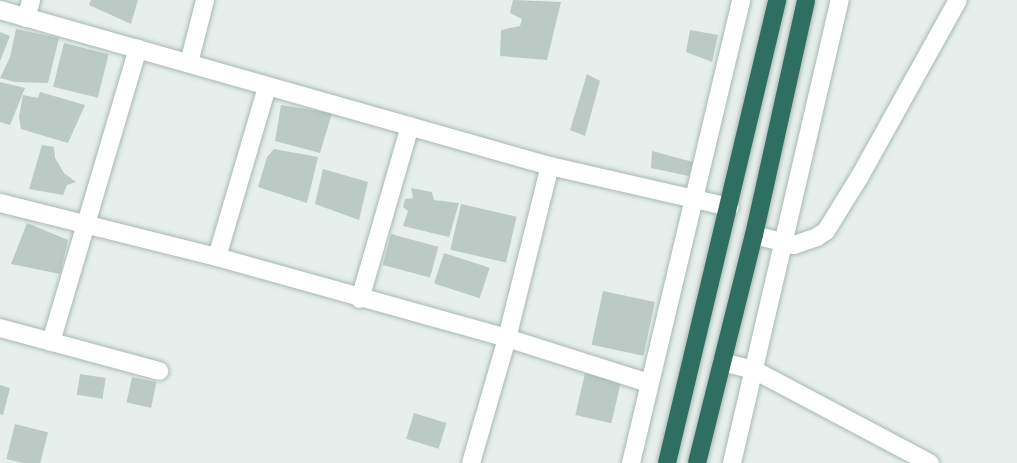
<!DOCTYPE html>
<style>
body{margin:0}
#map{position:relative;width:1017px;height:463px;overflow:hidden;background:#e6efeb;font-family:Mulish,sans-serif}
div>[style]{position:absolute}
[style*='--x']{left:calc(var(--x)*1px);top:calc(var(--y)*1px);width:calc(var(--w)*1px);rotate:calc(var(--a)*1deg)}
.building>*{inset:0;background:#bbcac4;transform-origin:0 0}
.roads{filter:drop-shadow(0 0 2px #a8b8b2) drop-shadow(0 0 2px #a8b8b2)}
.minor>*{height:18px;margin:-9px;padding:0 9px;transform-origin:9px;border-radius:9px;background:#fff}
.highway>*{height:18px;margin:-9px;padding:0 9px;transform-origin:9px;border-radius:9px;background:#2f6f62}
span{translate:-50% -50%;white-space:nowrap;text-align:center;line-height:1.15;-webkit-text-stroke:6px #f7fbf9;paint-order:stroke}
</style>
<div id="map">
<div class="building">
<div style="clip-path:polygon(91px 0,138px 0,131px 24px,89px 5px)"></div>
<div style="clip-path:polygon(513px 0,561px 2px,547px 60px,500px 56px,501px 30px,520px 26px,522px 19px,510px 13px)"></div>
<div style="clip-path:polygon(16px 29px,59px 38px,48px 83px,15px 82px,0 78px,10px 57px)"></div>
<div style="clip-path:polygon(690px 30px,718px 35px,712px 62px,686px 52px)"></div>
<div style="clip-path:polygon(0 32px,10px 36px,0 61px)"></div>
<div style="left:64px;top:43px;width:46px;height:45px;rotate:14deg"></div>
<div style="clip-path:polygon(587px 74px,600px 81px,585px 136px,570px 130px)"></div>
<div style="clip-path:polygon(0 82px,25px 88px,10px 125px,0 122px)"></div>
<div style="clip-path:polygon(40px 92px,85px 105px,68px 143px,21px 129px,19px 117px,23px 95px,38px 98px)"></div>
<div style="clip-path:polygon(281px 105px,332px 113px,320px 153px,275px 141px)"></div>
<div style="clip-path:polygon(42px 145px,54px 147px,55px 158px,64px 173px,76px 182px,67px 185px,63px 195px,29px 189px)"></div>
<div style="clip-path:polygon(274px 149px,318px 157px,307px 203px,258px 187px,267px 157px)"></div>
<div style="clip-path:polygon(652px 151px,693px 162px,689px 176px,651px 168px)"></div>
<div style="clip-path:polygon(323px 169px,368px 182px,359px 220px,315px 204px)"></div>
<div style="clip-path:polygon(411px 188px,432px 192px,434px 200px,459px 203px,449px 237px,403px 226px,408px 211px,403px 207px,405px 199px,413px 198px)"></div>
<div style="left:461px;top:204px;width:57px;height:47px;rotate:13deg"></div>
<div style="clip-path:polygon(27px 223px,68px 240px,60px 274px,11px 264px)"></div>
<div style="left:391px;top:234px;width:49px;height:32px;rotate:15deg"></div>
<div style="left:444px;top:253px;width:48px;height:32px;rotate:18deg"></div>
<div style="left:603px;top:291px;width:53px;height:55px;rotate:12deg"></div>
<div style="left:585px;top:373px;width:37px;height:43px;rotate:13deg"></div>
<div style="left:80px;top:374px;width:26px;height:21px;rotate:9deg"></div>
<div style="left:132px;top:377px;width:25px;height:26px;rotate:12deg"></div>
<div style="clip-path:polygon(0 385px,10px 388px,3px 415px,0 414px)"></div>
<div style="left:414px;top:413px;width:34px;height:27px;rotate:17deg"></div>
<div style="left:15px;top:424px;width:34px;height:36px;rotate:14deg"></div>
</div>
<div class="roads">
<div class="minor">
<div style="--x:0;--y:10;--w:572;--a:15.84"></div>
<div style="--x:550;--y:166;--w:184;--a:12.9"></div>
<div style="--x:26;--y:18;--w:19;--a:-74"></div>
<div style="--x:189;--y:63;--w:65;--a:-75.7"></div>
<div style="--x:0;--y:203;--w:224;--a:14"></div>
<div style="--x:217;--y:257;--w:301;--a:15.6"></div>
<div style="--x:507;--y:338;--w:149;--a:17.6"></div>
<div style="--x:754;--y:235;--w:41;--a:14"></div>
<div style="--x:794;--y:245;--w:24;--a:-19"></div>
<div style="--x:817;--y:237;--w:11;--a:-34"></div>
<div style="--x:826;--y:231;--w:65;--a:-58.3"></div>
<div style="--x:860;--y:176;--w:201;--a:-60.9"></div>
<div style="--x:217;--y:257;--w:177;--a:-73.6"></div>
<div style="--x:360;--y:299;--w:180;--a:-73.9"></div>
<div style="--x:0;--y:328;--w:165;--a:15.1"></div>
<div style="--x:51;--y:342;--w:306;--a:-73.5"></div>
<div style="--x:722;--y:362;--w:33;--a:14"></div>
<div style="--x:754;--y:370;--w:199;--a:27.9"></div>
<div style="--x:471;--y:463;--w:130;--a:-73.9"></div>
<div style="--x:507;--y:338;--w:177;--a:-76"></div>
<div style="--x:631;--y:463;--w:476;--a:-76.6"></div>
<div style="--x:732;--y:463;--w:475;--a:-76.9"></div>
</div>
<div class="highway">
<div style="--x:667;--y:463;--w:476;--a:-76.6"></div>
<div style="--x:697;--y:463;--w:235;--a:-76"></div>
<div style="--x:754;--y:235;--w:241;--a:-77.5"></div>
</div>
</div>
</div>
